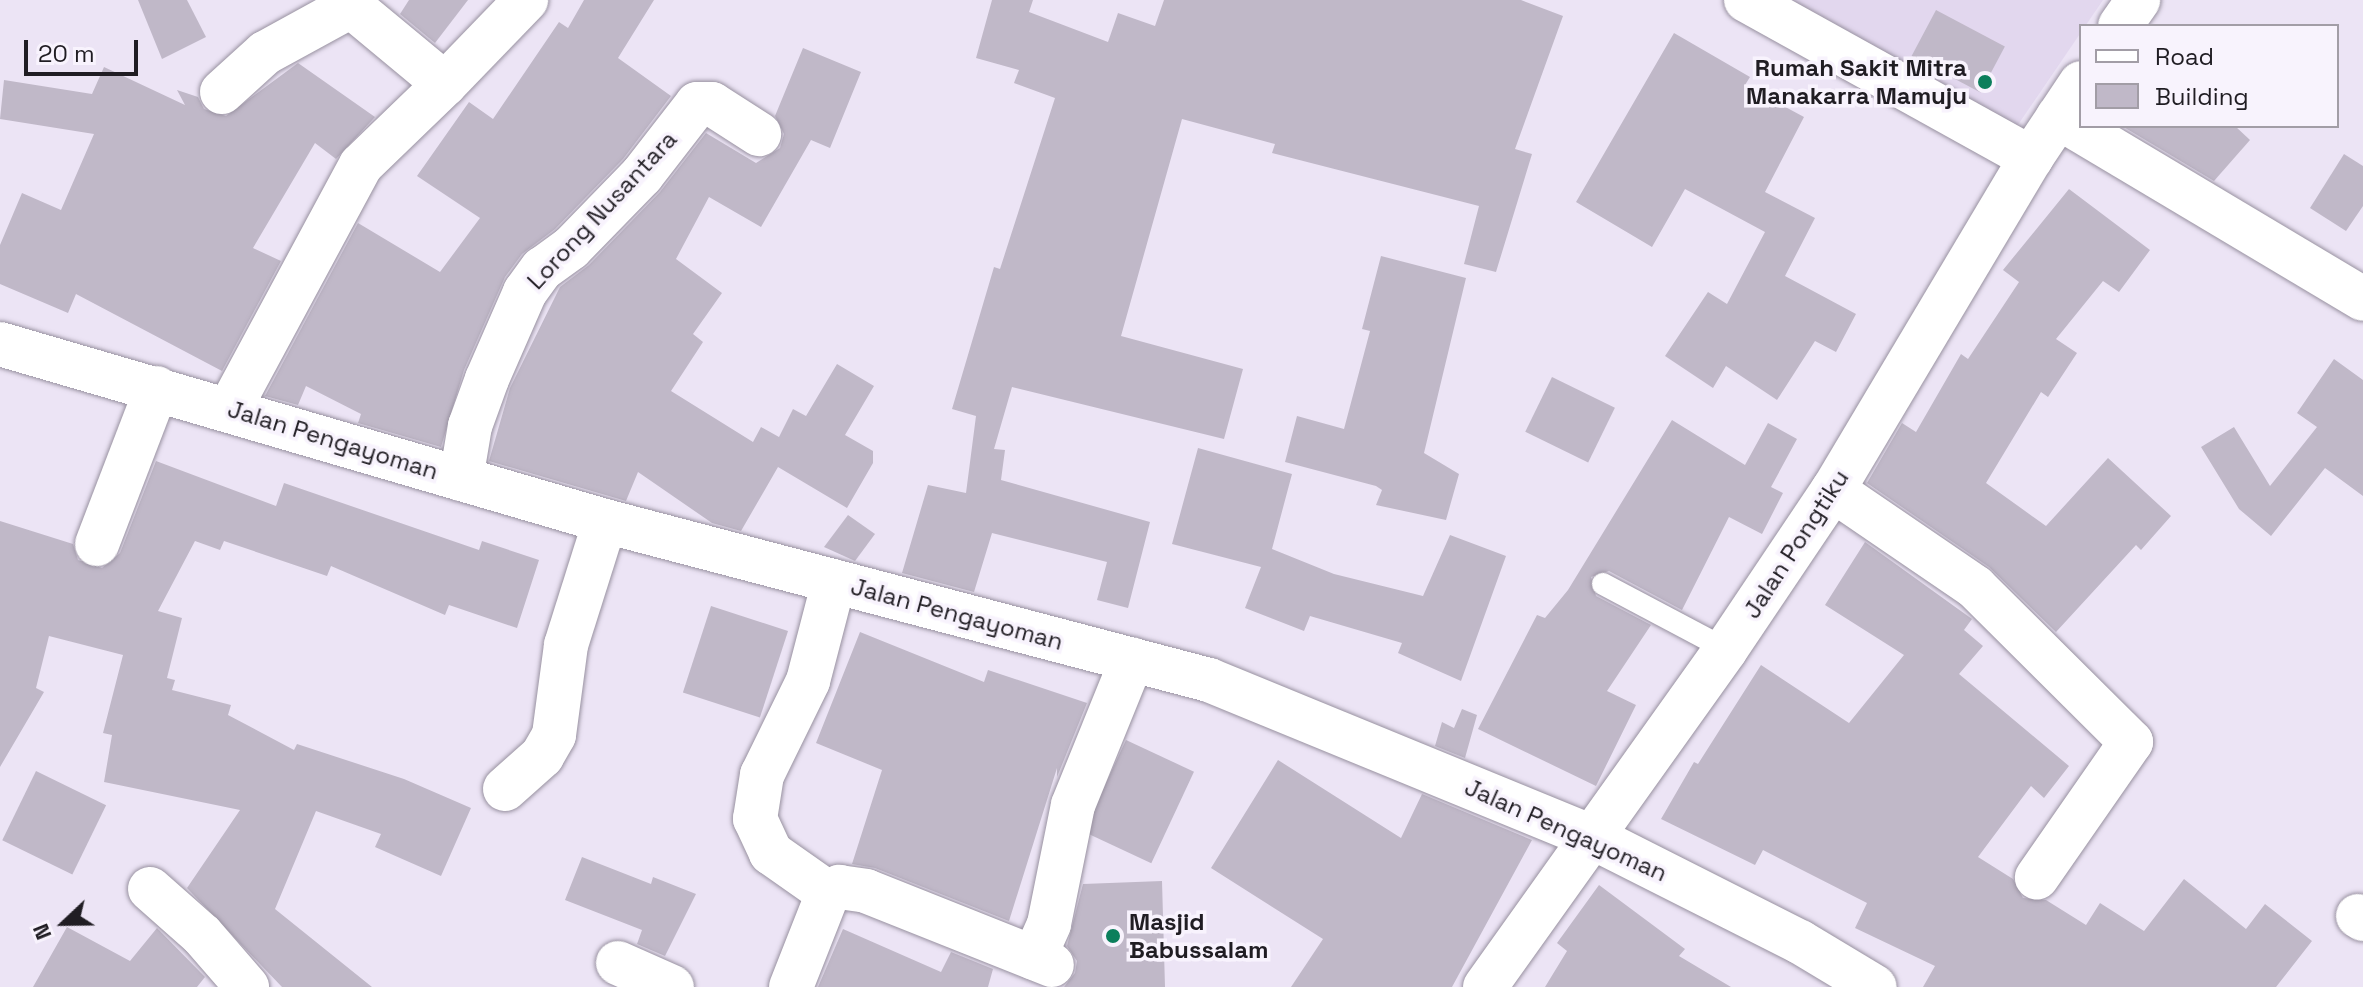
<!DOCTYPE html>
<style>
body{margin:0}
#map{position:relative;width:2363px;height:987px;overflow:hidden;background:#ece4f5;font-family:"Space Grotesk",sans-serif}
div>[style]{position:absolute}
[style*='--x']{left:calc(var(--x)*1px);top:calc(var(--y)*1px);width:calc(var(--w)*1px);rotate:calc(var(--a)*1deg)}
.built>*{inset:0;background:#e2d7ee}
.building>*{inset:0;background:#c0b8c8;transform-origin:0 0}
.roads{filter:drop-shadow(0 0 2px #9891a0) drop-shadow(0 0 2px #9891a0)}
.service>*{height:22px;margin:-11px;padding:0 11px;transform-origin:11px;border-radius:11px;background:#fff}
.minor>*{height:44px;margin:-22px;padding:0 22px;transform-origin:22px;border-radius:22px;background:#fff}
.tertiary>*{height:44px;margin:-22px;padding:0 22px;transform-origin:22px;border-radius:22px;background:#fff}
.dots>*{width:22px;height:22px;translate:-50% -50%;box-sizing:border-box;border:4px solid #f8f3fd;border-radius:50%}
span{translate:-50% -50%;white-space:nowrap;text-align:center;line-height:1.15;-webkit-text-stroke:7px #f8f3fd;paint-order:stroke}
.poi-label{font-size:24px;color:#201d23;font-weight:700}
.right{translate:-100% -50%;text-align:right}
.left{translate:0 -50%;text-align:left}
.street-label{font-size:24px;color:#201d23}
.legend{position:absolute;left:2079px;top:24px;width:260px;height:104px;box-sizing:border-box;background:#f8f3fd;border:2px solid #a29da6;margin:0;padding:10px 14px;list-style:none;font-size:24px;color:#201d23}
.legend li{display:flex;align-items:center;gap:16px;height:40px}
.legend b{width:40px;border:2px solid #a29da6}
.north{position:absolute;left:24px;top:883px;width:80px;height:80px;-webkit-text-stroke:6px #f8f3fd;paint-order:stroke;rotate:248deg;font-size:22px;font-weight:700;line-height:32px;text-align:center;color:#201d23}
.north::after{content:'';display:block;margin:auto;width:28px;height:36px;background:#201d23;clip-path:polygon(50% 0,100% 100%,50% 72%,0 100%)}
.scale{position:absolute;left:24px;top:40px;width:114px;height:36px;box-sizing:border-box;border:4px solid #201d23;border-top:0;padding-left:10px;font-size:24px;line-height:28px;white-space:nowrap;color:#201d23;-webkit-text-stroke:6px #f8f3fd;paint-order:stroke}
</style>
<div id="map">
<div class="built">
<div style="clip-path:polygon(1775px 0,2103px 0,2013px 132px)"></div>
</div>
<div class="building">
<div style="clip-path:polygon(138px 0,187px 0,206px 37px,162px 59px)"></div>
<div style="clip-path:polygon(409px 0,468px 0,435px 43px,400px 14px)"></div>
<div style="clip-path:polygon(584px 0,654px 0,618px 58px,671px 96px,623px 159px,555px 229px,522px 254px,505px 277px,464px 370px,441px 447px,358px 423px,361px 414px,306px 386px,298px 405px,265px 396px,358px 223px,440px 272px,480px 218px,417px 176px,469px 102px,493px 119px,559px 22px,568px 28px)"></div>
<div style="clip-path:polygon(992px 0,1033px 0,1029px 12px,1108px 42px,1118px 13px,1155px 26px,1164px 0,1521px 0,1563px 16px,1515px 149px,1532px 154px,1496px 272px,1464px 264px,1479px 206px,1272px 153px,1275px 144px,1182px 119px,1121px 336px,1243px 369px,1224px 439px,1012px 387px,994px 449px,1005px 450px,1001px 480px,1150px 522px,1128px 608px,1097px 600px,1107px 562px,992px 533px,974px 592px,902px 573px,928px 485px,966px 493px,976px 416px,952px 409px,994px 267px,1000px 269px,1055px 98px,1014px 83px,1019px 70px,976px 58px)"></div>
<div style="left:1936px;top:10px;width:78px;height:52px;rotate:28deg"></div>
<div style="clip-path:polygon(1674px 33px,1750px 77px,1745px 85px,1804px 117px,1765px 192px,1815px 218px,1785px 276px,1856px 314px,1836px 352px,1815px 341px,1777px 400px,1726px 366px,1713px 388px,1665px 356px,1708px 292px,1727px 304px,1765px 232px,1685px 189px,1652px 247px,1576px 202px)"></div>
<div style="clip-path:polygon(803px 48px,861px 72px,830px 148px,811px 140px,761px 227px,709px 197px,676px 259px,722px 293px,693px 334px,703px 342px,671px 391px,753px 442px,761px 427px,779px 437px,793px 409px,806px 416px,837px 364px,874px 386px,845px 435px,873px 451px,873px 463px,847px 508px,778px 467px,741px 531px,712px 523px,638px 472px,626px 501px,489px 461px,510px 388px,560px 287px,589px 265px,660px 192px,706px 133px,756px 163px,780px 148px,784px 134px,775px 116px)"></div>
<div style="clip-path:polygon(298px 63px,375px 117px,336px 159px,315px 143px,253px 248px,281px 261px,222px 371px,76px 294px,68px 313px,0 284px,0 245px,22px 193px,61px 210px,94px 134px,0 119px,4px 80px,92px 94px,104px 67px,185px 105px,177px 90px,198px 97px,204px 109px,226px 116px)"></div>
<div style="clip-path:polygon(2122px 126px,2235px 126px,2250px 140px,2214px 181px)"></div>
<div style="clip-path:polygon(2344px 154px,2363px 166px,2363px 206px,2346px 231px,2310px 208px)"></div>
<div style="clip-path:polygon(2069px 189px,2150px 250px,2119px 292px,2103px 281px,2056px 339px,2077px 353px,2048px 397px,2041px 392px,1986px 483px,2046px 526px,2108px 458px,2171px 516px,2141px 550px,2136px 545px,2056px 632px,1989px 567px,1867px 483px,1902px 423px,1916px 432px,1961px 354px,1968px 359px,2019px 282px,2003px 270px)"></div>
<div style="clip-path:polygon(1381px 256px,1466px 278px,1424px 453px,1459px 474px,1446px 520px,1376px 505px,1382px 490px,1376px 486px,1285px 462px,1297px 416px,1344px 429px,1370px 331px,1362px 329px)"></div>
<div style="clip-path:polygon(2334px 359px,2363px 380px,2363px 496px,2325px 468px,2271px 536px,2239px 509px,2201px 447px,2234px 427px,2270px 486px,2317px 427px,2297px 413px)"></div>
<div style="left:1552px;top:377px;width:70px;height:61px;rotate:26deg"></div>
<div style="clip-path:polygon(1672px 420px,1745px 465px,1768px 423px,1797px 439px,1771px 487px,1783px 493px,1762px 534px,1729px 517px,1682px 610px,1609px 571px,1591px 577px,1596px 596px,1651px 625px,1607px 691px,1636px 705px,1596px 786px,1478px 729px,1537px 615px,1545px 618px,1568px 590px)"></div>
<div style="clip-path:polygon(1198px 448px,1292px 474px,1272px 549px,1334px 574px,1423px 596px,1450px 535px,1506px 556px,1461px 681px,1398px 653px,1402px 643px,1310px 616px,1304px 631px,1245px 608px,1261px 567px,1172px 544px)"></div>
<div style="clip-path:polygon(156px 461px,276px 506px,284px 483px,479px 550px,482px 541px,539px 560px,517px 628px,449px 605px,445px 615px,331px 566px,327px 576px,224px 541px,220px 550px,195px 541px,158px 611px,182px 618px,167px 678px,175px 680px,172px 690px,231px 705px,228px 715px,294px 750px,297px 744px,404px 779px,471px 808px,441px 876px,375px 847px,381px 834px,316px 811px,275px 909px,372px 987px,282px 987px,187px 888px,240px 810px,104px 782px,112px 735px,103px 733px,123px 655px,49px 636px,36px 688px,44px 692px,0 767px,0 521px,73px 544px,78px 560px,102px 568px,120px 553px)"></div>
<div style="clip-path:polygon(848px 515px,875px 534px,855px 561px,824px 547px)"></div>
<div style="clip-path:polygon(1865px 542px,1972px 619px,1964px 630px,1983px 646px,1959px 674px,2069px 766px,2044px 798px,2031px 786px,1978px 857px,2013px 879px,2023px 898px,2046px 900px,2086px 925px,2100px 903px,2144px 931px,2184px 879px,2246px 929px,2265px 904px,2312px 941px,2276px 987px,1923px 987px,1935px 966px,1855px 928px,1867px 903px,1763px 850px,1755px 865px,1661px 819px,1694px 762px,1698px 764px,1761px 665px,1849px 723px,1904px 655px,1825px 605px)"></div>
<div style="left:711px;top:606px;width:81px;height:91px;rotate:18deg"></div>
<div style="clip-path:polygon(860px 632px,984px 682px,988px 670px,1087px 703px,1057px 777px,1057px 768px,1009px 921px,875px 868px,852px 864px,882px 770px,816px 743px)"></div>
<div style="clip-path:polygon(1462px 709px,1477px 715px,1465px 758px,1435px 746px,1442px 722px,1454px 728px)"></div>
<div style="left:1126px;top:740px;width:75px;height:101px;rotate:25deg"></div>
<div style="clip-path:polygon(1278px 760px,1401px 838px,1422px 794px,1532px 840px,1452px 987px,1291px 987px,1323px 939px,1211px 868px)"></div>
<div style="left:36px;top:771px;width:78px;height:77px;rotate:26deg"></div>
<div style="clip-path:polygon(582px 857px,651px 884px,653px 877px,696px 894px,665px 956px,637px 944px,642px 930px,565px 900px)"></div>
<div style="clip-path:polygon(1162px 881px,1165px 987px,1064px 987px,1075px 973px,1077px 961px,1067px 946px,1083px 884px)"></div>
<div style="clip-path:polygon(1599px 885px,1685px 949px,1679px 956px,1731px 987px,1545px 987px,1567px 951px,1557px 943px)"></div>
<div style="clip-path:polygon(67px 927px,130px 961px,157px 928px,205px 977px,197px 987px,33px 987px)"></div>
<div style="clip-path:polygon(843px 929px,941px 972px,951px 952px,993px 969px,988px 987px,818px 987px)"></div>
</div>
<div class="roads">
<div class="service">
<div style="--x:1603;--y:584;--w:139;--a:27.9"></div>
</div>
<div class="minor">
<div style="--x:1746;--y:0;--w:326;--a:29"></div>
<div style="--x:445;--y:84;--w:117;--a:-46"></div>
<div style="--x:222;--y:92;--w:58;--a:-42.2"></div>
<div style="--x:265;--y:53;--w:96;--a:-28.7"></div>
<div style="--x:2058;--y:117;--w:355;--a:30.8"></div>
<div style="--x:229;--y:410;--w:278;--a:-61.7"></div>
<div style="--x:361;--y:165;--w:117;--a:-44"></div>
<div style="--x:445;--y:84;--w:131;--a:-140.3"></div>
<div style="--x:461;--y:479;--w:54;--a:-80.4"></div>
<div style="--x:470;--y:426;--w:50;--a:-70.1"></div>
<div style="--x:487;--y:379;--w:95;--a:-66.4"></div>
<div style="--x:525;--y:292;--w:29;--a:-54"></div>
<div style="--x:542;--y:269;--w:36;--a:-36"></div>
<div style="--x:571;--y:248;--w:102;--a:-45.8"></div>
<div style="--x:642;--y:175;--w:90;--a:-52.2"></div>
<div style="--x:697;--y:104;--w:15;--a:0"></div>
<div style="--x:712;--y:104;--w:56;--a:32.6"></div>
<div style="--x:1833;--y:490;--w:172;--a:34.3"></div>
<div style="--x:1975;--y:587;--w:220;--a:44.8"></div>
<div style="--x:2131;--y:742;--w:165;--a:124.8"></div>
<div style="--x:97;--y:544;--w:167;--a:-69"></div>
<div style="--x:505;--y:789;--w:50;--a:-41.7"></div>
<div style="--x:542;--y:756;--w:24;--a:-60"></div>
<div style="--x:554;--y:735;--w:91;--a:-82.4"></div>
<div style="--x:566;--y:645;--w:130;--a:-72.5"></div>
<div style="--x:150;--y:889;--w:69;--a:41.5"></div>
<div style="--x:202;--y:935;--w:69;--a:49.1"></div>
<div style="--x:828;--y:893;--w:70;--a:-144.9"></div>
<div style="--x:771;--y:853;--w:38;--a:-115"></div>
<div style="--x:755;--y:819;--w:45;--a:-81"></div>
<div style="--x:762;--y:775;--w:105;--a:-63.9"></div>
<div style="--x:808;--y:681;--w:103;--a:-75.4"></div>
<div style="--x:2358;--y:916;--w:6;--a:31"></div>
<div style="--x:1034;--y:958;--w:37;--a:-66"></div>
<div style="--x:1049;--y:924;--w:121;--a:-78.6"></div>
<div style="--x:1073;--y:805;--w:157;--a:-67.9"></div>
<div style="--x:618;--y:963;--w:59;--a:24"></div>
<div style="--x:791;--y:987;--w:101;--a:-68.5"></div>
<div style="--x:828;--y:893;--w:13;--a:-29"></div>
<div style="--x:839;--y:887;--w:27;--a:8"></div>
<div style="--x:866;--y:891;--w:200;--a:21.7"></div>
</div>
<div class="tertiary">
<div style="--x:2120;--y:26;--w:32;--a:-55"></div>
<div style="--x:0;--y:344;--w:630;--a:16.31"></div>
<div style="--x:605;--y:521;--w:625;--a:14.75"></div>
<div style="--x:1209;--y:680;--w:416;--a:22.3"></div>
<div style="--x:1594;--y:838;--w:231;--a:26.8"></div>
<div style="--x:1800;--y:942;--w:87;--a:31"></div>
<div style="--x:1485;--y:987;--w:415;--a:-54.5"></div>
<div style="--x:1726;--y:649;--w:192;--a:-56.1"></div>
<div style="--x:1833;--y:490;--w:387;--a:-59.2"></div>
<div style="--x:2031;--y:158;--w:90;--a:-56.3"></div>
</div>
</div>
<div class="dots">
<div style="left:1985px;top:82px;background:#0c7f5c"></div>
<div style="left:1113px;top:936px;background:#0c7f5c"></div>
</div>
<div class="poi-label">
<span class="right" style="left:1967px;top:82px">Rumah Sakit Mitra<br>Manakarra Mamuju</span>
<span class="left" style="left:1129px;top:936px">Masjid<br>Babussalam</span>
</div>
<div class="street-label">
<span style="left:602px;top:210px;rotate:-47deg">Lorong Nusantara</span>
<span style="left:333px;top:440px;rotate:17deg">Jalan Pengayoman</span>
<span style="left:1796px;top:544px;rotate:-57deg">Jalan Pongtiku</span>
<span style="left:957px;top:614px;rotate:15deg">Jalan Pengayoman</span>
<span style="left:1566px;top:830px;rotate:24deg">Jalan Pengayoman</span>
</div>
<ul class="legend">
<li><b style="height:10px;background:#fff"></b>Road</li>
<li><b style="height:22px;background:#c0b8c8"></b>Building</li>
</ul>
<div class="north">N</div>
<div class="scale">20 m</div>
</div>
